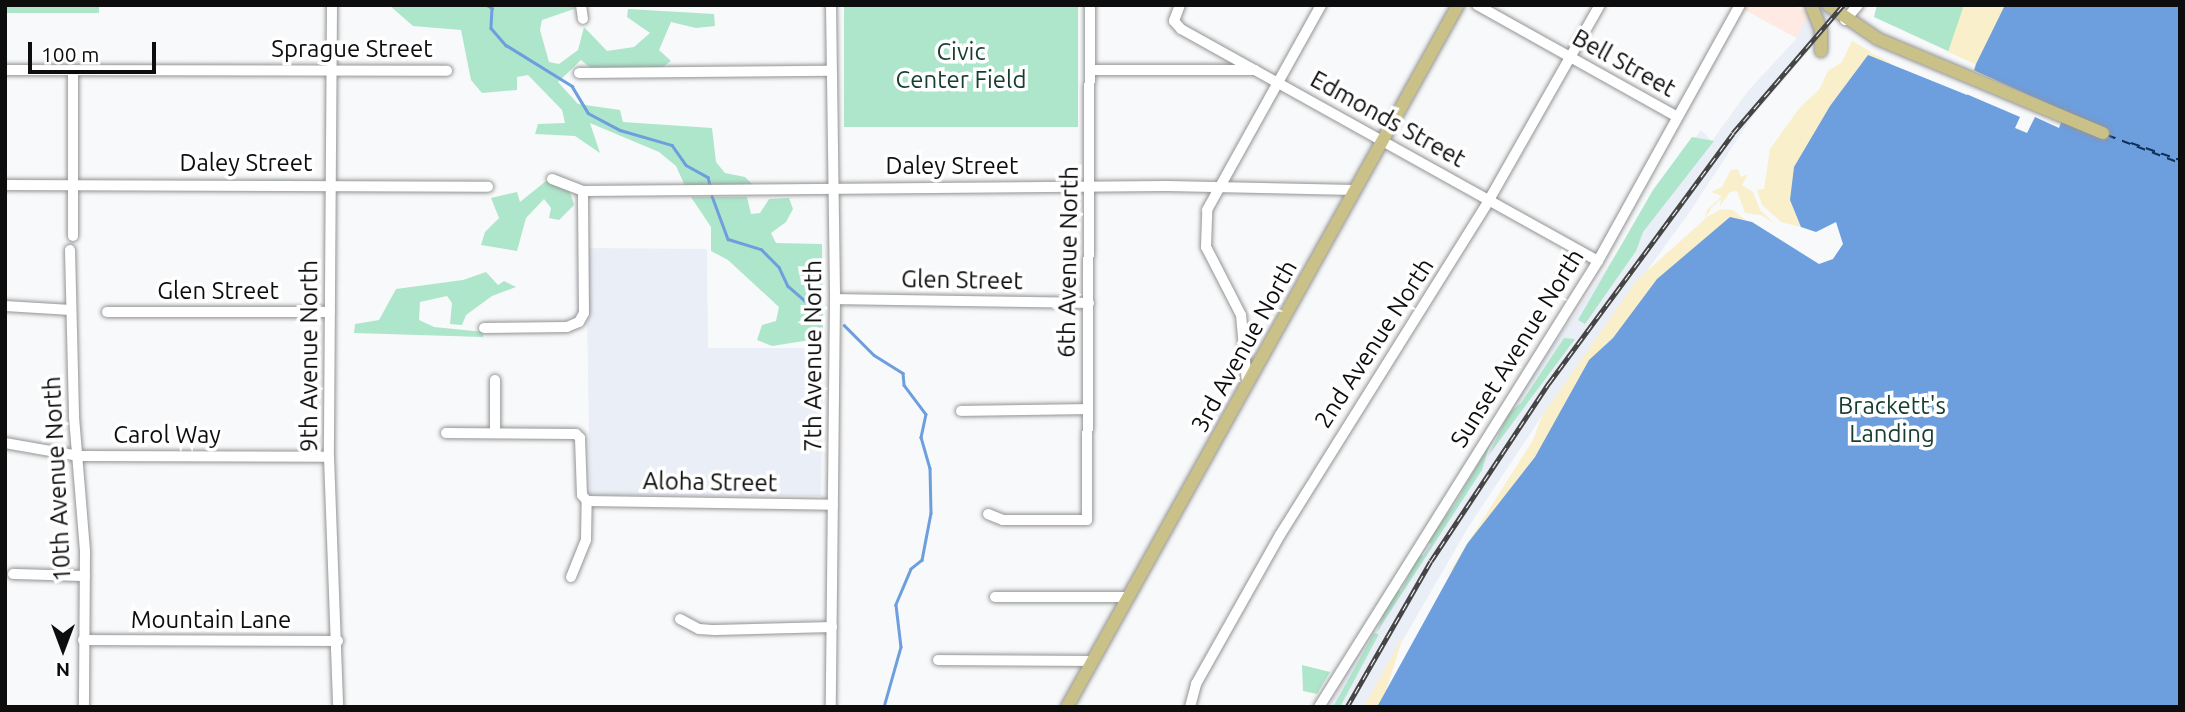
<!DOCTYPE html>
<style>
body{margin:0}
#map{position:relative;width:2185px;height:712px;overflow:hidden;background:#f8f9fa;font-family:Ubuntu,sans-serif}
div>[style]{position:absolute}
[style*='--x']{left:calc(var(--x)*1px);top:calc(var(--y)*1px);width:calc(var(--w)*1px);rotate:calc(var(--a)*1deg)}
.commercial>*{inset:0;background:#feeae2}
.built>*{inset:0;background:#eaeef6}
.green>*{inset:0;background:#aee6cb;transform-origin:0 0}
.sand>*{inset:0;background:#f9efca}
.water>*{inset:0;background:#6d9ede}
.pier>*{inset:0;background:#f8f9fa}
.stream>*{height:2.5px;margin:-1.25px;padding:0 1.25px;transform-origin:1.25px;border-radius:1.25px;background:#6d9ede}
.ferry>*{height:2px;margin-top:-1px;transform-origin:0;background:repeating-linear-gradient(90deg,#0f3059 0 9px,transparent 0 16px)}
.roads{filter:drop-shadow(0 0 2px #939495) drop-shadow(0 0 2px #939495)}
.minor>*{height:10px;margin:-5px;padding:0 5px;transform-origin:5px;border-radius:5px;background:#fff}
.major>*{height:12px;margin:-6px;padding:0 6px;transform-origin:6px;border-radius:6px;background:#cac189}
.rail>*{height:5px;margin-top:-2.5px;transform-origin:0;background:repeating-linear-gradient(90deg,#fff 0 8px,#454545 0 16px);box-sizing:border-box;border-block:2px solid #454545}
span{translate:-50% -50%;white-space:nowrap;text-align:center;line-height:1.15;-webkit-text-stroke:7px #fff;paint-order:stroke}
.street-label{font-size:24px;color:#0d0d0d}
.park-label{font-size:24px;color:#153e2e}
.frame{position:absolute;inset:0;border:7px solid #0d0d0d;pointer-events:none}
.north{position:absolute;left:28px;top:614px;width:70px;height:70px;-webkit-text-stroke:5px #fff;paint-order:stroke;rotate:180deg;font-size:19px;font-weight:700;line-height:28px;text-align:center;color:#0d0d0d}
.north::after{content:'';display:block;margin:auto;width:24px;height:32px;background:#0d0d0d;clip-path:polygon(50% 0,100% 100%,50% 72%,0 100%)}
.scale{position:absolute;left:28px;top:42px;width:128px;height:32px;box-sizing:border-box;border:4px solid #0d0d0d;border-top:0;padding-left:9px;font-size:21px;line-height:24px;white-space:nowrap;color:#0d0d0d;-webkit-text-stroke:5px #fff;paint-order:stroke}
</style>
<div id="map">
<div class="commercial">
<div style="clip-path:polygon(1736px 5px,1794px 5px,1817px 18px,1798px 39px)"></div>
</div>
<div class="built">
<div style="clip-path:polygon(1824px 5px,1848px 5px,1752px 117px,1691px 210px,1542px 416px,1469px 526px,1364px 707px,1328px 707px,1371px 625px,1490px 438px,1701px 130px,1712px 141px,1747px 92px,1796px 39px,1806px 20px)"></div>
<div style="clip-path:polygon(586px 248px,707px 249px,708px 348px,823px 348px,821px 496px,590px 495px)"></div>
</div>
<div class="green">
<div style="left:5px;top:5px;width:94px;height:8px"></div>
<div style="clip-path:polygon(389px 5px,575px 5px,574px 9px,542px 20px,540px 30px,549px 62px,559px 64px,578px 50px,584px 27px,607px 51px,634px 47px,650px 33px,627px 17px,628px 9px,714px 14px,715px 26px,696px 28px,671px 22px,659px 50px,671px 61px,660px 69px,593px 70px,581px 60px,558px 82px,578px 104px,620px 110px,623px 122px,712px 128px,716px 162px,725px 173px,745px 177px,754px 186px,685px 186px,676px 166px,659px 152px,590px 123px,600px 153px,575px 136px,535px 134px,538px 124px,565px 123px,562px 110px,528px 75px,517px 77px,517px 90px,482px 93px,471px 80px,461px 30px,413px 26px)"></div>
<div style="left:844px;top:5px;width:234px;height:122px"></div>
<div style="clip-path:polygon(1877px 5px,2005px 5px,1976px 64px,1874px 17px)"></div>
<div style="clip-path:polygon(1692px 137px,1714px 141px,1643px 232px,1636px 251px,1585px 324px,1578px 320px,1653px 190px)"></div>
<div style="clip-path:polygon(546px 181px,570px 192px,574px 205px,559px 220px,549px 218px,551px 208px,544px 199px,526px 218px,517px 251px,481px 245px,485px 232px,499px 218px,491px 198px,517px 192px,520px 202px)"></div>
<div style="clip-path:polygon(691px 197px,747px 197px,751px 214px,760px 213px,769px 199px,789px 198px,793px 209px,786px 222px,771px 233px,776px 243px,822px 244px,823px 338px,772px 346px,757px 340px,762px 325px,776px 321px,779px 307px,728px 260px,711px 251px,711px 227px)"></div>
<div style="clip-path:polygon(486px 272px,498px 285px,504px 281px,516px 287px,492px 296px,466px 315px,462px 325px,450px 324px,452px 303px,447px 296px,420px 302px,419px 320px,434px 327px,484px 332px,483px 337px,354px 333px,355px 324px,379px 320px,396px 289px,463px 280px)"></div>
<div style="clip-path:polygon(1564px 338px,1575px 339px,1488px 456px,1509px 413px,1521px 403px)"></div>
<div style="clip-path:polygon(1490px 443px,1482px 470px,1377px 632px,1385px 609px,1396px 590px,1401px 591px,1419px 554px,1423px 556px,1431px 544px,1427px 541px,1455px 504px)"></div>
<div style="clip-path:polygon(1374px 633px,1379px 634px,1340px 707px,1333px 707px)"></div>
<div style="clip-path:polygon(1302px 665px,1330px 672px,1317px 694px,1303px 691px)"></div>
</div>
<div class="sand">
<div style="clip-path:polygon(1964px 5px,2021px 5px,1967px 95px,1975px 64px,1948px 52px)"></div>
<div style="clip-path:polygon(1852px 41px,1892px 64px,1801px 227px,1781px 222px,1762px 205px,1757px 190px,1764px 189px,1770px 149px,1800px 107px,1819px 90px,1828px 71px,1842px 62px)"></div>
<div style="clip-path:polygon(1738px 169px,1741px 177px,1748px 174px,1742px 185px,1753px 192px,1760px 210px,1775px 224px,1761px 215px,1745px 213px,1737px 191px,1730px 192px,1720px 206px,1721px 199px,1712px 207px,1705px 218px,1721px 209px,1733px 210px,1754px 227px,1545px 451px,1445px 579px,1533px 440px,1542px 416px,1637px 280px,1705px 219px,1707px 210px,1722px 196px,1711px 192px,1722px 187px,1731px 170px)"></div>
<div style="clip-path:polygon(1404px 634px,1385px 694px,1386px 707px,1364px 707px)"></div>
</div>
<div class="water">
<div style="clip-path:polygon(2005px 5px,2180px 5px,2180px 707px,1377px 707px,1467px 544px,1535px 457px,1589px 360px,1613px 338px,1657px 279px,1730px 217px,1752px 222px,1819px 264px,1833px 259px,1843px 244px,1836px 222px,1816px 232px,1801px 227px,1790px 200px,1794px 167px,1830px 106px,1868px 55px,1967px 95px,1976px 64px)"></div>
</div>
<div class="pier">
<div style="clip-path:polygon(1868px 52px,1880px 54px,1965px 90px,1971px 69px,2103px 128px,2062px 120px,2059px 128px,2035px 117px,2027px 133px,2015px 128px,2020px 117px)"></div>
</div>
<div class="stream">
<div style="--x:487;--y:5;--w:6;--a:31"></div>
<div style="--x:492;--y:8;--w:20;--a:93"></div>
<div style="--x:491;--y:28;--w:23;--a:49"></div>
<div style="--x:506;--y:45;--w:78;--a:31.8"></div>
<div style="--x:572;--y:86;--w:31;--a:59"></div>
<div style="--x:588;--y:113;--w:36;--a:28"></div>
<div style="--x:620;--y:130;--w:54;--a:16.1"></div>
<div style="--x:672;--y:145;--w:24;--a:55"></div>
<div style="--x:686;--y:165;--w:25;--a:29"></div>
<div style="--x:708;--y:177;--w:8;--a:76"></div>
<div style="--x:712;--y:196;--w:46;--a:69.6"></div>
<div style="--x:728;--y:239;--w:34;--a:17"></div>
<div style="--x:761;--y:249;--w:25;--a:45"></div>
<div style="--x:779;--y:267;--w:21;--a:65"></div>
<div style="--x:788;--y:286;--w:41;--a:41.1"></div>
<div style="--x:844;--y:325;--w:42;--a:45"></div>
<div style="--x:874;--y:355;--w:34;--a:32"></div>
<div style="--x:903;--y:373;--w:12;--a:85"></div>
<div style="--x:904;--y:385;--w:36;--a:53"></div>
<div style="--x:926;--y:414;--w:24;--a:102"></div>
<div style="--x:921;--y:437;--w:32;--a:74"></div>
<div style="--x:930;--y:468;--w:45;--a:88.7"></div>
<div style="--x:931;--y:513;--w:48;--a:100.8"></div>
<div style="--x:922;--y:560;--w:14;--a:141"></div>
<div style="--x:911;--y:569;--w:39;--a:113"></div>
<div style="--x:896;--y:605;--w:42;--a:83.2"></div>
<div style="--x:901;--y:647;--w:62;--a:105.8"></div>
</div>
<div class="ferry">
<div style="--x:2107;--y:135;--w:78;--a:21"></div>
<div style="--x:2131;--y:143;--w:52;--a:19.1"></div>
</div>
<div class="roads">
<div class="minor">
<div style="--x:332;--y:5;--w:452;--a:90.4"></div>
<div style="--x:329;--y:457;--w:250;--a:87.9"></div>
<div style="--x:581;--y:5;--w:14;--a:82"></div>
<div style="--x:831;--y:5;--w:294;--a:89.2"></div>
<div style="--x:835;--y:299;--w:408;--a:90.6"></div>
<div style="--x:1180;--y:5;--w:17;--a:111"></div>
<div style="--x:1174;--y:21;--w:11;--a:49"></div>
<div style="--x:1181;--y:29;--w:477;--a:29.1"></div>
<div style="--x:1477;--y:5;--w:229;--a:29.2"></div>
<div style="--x:1845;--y:20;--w:20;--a:-49"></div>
<div style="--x:5;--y:70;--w:442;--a:0.1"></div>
<div style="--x:1091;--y:70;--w:164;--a:0"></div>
<div style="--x:579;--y:73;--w:252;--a:-0.5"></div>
<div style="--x:552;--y:179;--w:33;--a:21"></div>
<div style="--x:583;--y:191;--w:584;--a:-0.49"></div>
<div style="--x:1167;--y:186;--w:188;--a:1.2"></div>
<div style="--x:5;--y:185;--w:483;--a:0.2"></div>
<div style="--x:73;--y:236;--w:166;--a:-90"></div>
<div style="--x:70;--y:250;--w:167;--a:88.6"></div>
<div style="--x:74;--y:417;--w:135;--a:85.3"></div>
<div style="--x:85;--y:552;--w:155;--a:90.4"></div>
<div style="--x:835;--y:299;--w:254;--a:0.9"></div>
<div style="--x:5;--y:306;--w:66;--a:3.5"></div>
<div style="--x:107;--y:312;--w:223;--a:0"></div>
<div style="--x:484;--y:328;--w:83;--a:-0.7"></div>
<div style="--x:567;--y:327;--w:13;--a:-23"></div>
<div style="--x:579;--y:322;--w:10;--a:-61"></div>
<div style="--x:584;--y:313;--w:122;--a:-90.5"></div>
<div style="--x:495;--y:380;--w:52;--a:90"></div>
<div style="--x:1247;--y:383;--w:68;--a:-95"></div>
<div style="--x:1241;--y:315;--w:76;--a:-117.2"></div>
<div style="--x:1206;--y:247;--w:37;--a:-88"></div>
<div style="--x:1207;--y:210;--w:235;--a:-60.9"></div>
<div style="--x:961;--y:411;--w:126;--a:-0.9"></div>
<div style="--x:446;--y:433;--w:130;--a:0.4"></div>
<div style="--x:576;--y:434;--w:6;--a:45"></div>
<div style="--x:580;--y:438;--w:57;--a:88"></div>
<div style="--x:582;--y:495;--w:8;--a:50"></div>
<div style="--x:5;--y:443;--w:75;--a:10"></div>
<div style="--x:79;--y:456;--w:250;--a:0.2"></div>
<div style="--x:587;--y:501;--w:246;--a:0.9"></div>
<div style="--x:988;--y:514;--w:16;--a:22"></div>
<div style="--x:1003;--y:520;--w:84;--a:0"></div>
<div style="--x:1087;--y:520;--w:515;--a:-89.67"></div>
<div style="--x:13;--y:574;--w:72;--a:1.6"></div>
<div style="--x:571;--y:577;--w:40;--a:-68"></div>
<div style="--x:586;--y:540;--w:39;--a:-89"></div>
<div style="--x:995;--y:597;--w:133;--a:0"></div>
<div style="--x:680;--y:619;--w:21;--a:28"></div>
<div style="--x:699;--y:629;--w:16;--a:4"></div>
<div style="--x:715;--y:630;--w:117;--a:-1.5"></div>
<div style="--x:83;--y:640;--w:255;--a:0.2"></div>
<div style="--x:938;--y:660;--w:154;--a:0.4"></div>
<div style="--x:1190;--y:707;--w:24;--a:-75"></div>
<div style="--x:1196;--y:684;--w:171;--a:-60.6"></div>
<div style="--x:1280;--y:535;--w:395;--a:-58"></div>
<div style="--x:1489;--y:200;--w:224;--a:-60.4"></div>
<div style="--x:1319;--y:707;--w:526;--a:-57.97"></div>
<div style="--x:1598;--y:261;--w:293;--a:-61"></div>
</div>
<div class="major">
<div style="--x:1811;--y:5;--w:27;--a:68"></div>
<div style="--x:1821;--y:30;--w:21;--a:90"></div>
<div style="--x:1828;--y:5;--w:60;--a:34.2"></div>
<div style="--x:1878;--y:39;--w:244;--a:22.7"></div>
<div style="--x:1067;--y:707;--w:804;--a:-60.88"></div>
</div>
</div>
<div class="rail">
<div style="--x:1347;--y:707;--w:168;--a:-60.1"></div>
<div style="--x:1431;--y:561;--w:214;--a:-56.5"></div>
<div style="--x:1549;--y:383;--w:310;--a:-53.6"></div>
<div style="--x:1733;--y:133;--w:169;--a:-49.3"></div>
</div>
<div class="street-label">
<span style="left:352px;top:49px">Sprague Street</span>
<span style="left:1624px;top:63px;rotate:29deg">Bell Street</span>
<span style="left:1388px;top:119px;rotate:29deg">Edmonds Street</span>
<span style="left:246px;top:163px">Daley Street</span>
<span style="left:952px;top:166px">Daley Street</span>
<span style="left:1068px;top:262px;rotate:-89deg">6th Avenue North</span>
<span style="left:962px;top:280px;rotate:1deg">Glen Street</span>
<span style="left:218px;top:291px">Glen Street</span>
<span style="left:1374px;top:343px;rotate:-57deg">2nd Avenue North</span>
<span style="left:1244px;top:346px;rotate:-61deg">3rd Avenue North</span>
<span style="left:1517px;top:348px;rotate:-58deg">Sunset Avenue North</span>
<span style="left:309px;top:356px;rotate:-90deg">9th Avenue North</span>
<span style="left:813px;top:356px;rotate:-90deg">7th Avenue North</span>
<span style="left:167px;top:435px">Carol Way</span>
<span style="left:57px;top:479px;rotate:-93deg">10th Avenue North</span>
<span style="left:710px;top:482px;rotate:1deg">Aloha Street</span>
<span style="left:211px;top:620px">Mountain Lane</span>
</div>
<div class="park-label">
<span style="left:961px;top:66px">Civic<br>Center Field</span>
<span style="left:1892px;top:420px">Brackett's<br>Landing</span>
</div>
<div class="frame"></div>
<div class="north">N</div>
<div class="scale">100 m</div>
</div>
